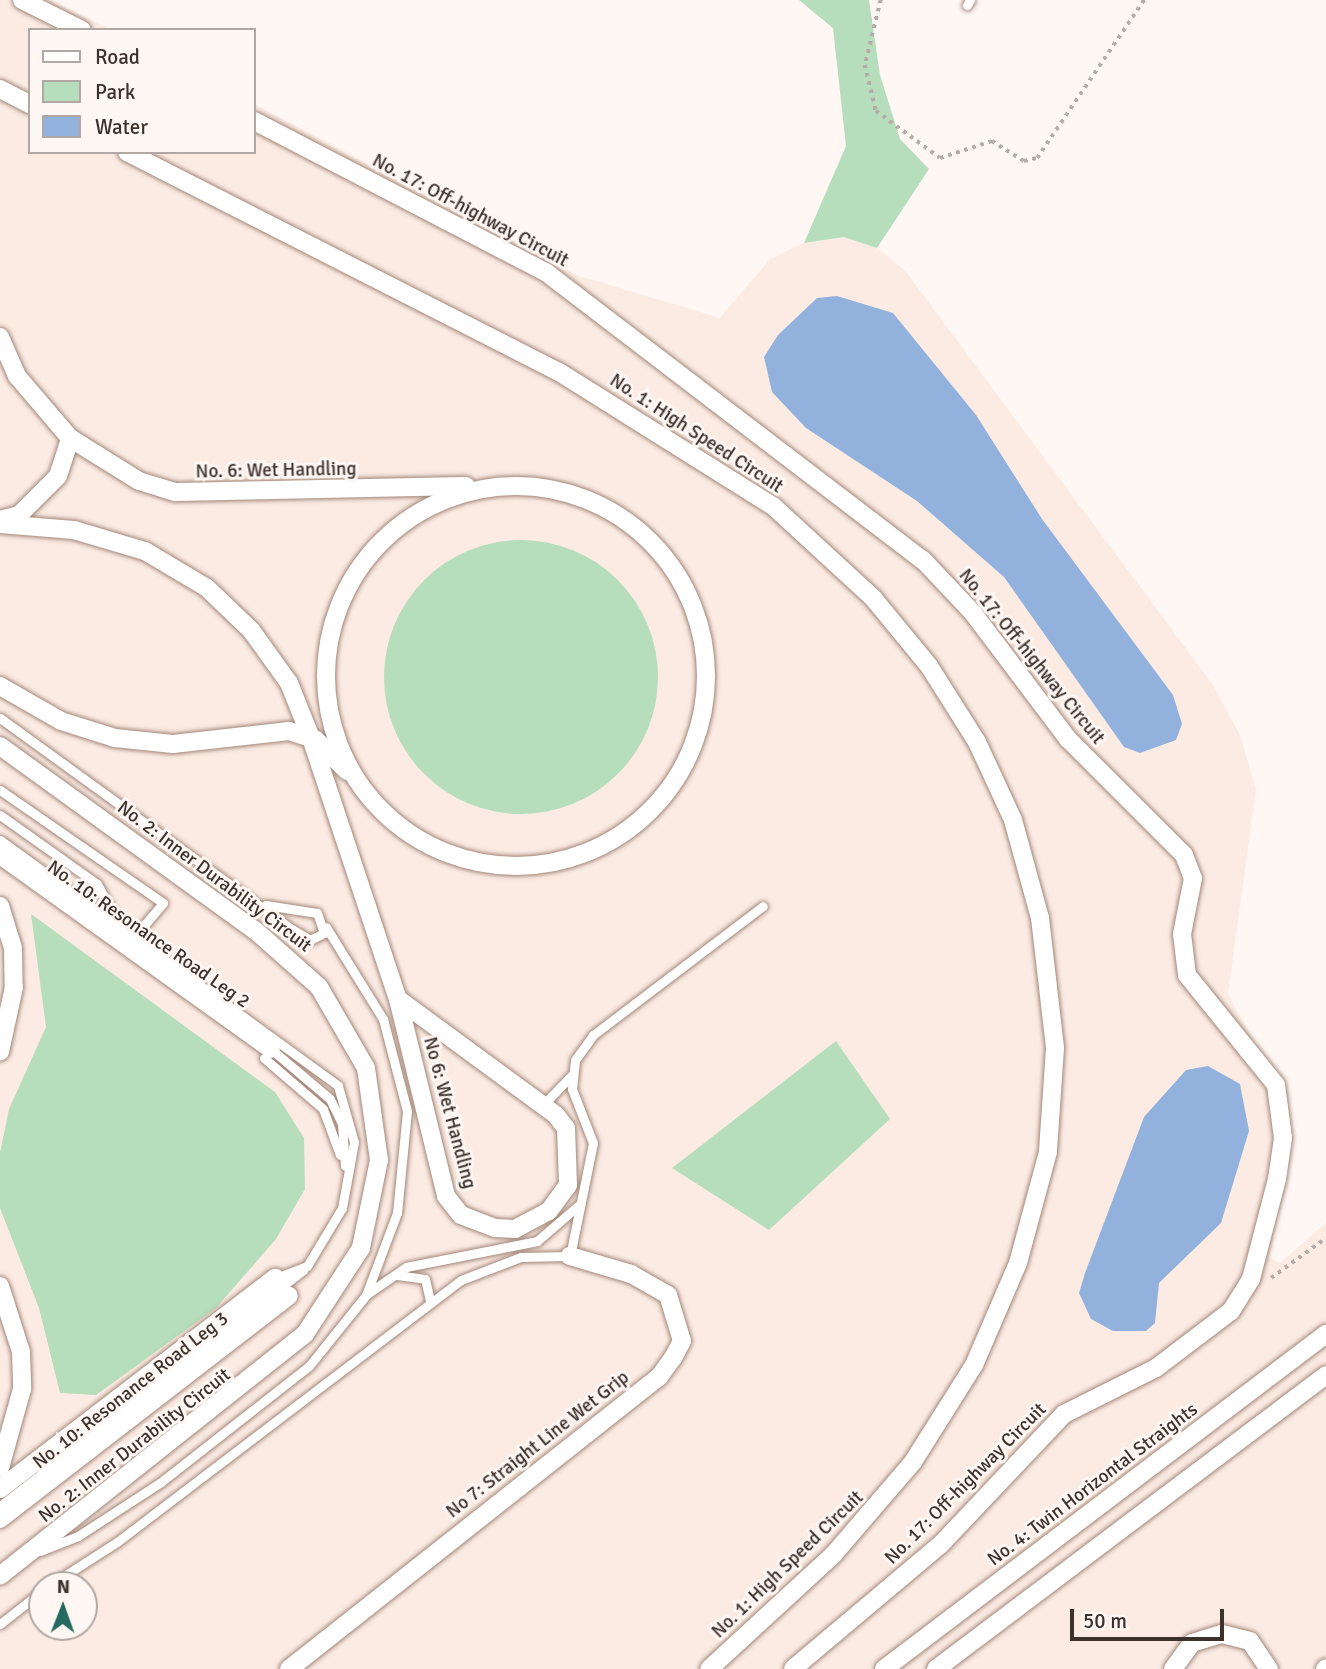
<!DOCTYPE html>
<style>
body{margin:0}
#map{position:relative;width:1326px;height:1669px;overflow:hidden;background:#fef7f4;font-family:Signika,sans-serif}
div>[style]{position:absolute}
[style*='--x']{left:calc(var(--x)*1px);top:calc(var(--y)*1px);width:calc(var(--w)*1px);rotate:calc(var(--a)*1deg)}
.built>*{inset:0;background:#fbebe3}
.green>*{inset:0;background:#b6ddbc}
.round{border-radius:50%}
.water>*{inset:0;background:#92b2dd}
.path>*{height:3.5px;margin-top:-1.75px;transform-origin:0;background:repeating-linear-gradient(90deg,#b5aca8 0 3.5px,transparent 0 8.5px)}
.roads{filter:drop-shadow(0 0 2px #a38678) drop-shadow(0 0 2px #a38678)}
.service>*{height:9px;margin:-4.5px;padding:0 4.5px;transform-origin:4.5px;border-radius:4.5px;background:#fff}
.minor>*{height:18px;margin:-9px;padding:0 9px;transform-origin:9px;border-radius:9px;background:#fff}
.minor>.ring{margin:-9px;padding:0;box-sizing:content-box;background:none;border:18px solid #fff;border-radius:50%}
span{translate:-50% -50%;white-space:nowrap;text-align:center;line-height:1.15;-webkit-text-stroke:6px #fef7f4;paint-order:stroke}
.street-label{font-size:19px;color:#3d312b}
.legend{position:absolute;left:28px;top:28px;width:228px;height:126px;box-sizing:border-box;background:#fef7f4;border:2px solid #b1a8a4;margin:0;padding:9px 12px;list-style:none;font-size:21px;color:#3d312b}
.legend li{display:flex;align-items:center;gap:14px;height:35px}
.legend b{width:35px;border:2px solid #b1a8a4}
.north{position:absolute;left:28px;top:1571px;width:70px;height:70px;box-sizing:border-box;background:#fef7f4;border:2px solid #b1a8a4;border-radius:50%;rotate:1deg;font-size:19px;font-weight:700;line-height:28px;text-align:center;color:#3d312b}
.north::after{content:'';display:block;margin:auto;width:24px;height:32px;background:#246a5e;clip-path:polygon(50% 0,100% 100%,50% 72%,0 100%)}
.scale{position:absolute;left:1070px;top:1609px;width:154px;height:32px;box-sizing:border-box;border:4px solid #3d312b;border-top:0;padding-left:9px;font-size:21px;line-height:24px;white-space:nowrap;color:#3d312b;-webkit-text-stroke:5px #fef7f4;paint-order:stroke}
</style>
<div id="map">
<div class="built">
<div style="clip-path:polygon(evenodd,0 0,49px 0,112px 30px,30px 30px,30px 152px,254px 152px,254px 104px,576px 275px,720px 318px,770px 259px,804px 243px,844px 237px,877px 248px,906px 272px,1213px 685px,1240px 735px,1256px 789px,1228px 994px,1281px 1092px,1282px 1182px,1270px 1257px,1280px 1263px,1326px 1223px,1326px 1669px,0 1669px,0 0,42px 1585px,84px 1585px,84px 1627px,42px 1627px,42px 1585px)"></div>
</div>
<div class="green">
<div style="clip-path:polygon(799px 0,869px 0,880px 75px,900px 139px,929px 169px,877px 248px,844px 237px,804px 243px,846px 146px,833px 28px)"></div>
<div class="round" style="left:384px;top:540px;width:274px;height:274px"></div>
<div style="clip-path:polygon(31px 914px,275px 1092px,304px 1138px,305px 1189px,276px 1239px,216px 1308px,96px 1395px,60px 1393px,39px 1308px,0 1208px,0 1153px,9px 1109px,46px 1027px)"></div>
<div style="clip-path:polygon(836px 1041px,890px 1119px,769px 1230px,672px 1168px)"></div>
</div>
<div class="water">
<div style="clip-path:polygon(837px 296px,893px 313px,976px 415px,1042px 519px,1173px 695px,1182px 724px,1176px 740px,1140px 753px,1124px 747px,1004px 577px,917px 501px,806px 428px,772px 392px,764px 357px,778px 335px,817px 298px)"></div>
<div style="clip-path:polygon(1208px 1066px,1240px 1084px,1249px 1131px,1221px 1223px,1159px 1283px,1155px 1323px,1146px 1331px,1113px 1331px,1091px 1319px,1079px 1293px,1085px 1273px,1144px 1117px,1186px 1070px)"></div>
</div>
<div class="path">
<div style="--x:881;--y:0;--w:67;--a:103.8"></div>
<div style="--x:865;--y:65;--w:47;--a:76.6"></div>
<div style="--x:876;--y:111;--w:79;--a:36.3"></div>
<div style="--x:940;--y:158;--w:55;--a:-18.1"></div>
<div style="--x:992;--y:141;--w:38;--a:32"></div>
<div style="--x:1024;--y:161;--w:13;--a:-13"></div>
<div style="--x:1037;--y:158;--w:191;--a:-55.9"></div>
<div style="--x:1271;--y:1278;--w:68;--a:-36"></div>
</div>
<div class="roads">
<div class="service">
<div style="--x:967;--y:5;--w:6;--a:-59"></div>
<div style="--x:0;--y:718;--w:360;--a:35.9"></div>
<div style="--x:292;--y:929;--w:21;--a:31"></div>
<div style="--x:310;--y:940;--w:16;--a:-27"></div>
<div style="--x:324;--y:933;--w:21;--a:-109"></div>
<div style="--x:317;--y:913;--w:52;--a:-171.1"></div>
<div style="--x:0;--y:790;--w:198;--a:34.7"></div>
<div style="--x:163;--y:903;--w:45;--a:130.5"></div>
<div style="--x:0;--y:815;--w:119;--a:35.4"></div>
<div style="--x:97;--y:884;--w:50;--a:61.4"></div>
<div style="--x:0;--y:840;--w:418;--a:36"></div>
<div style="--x:338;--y:1086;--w:58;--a:74.1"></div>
<div style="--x:354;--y:1142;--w:67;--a:100.3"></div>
<div style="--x:342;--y:1208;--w:68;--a:121.1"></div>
<div style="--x:307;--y:1266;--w:34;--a:159"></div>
<div style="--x:271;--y:1049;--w:77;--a:40.3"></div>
<div style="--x:330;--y:1099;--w:28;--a:64"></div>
<div style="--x:342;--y:1124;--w:42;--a:85.9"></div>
<div style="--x:264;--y:1058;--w:78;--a:40.8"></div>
<div style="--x:323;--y:1109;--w:49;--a:69.7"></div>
<div style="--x:543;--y:1105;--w:40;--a:-46"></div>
<div style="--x:397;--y:1275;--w:28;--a:8"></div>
<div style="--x:425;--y:1279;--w:22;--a:77"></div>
<div style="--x:367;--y:1294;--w:47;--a:-34.7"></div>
<div style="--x:406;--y:1267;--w:134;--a:-11.2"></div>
<div style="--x:537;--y:1241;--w:57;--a:-40.7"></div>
<div style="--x:0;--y:1506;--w:384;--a:-37.9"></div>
<div style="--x:40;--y:1551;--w:41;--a:-21.5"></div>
<div style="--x:78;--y:1536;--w:99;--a:-33"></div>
<div style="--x:161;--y:1482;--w:188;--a:-38.1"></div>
<div style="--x:309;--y:1366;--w:91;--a:-51.2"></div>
<div style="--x:366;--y:1295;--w:88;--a:-69.3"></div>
<div style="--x:397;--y:1213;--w:102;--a:-84.4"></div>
<div style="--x:407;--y:1111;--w:95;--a:-104.6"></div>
<div style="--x:383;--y:1019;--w:108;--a:-121.8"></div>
<div style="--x:50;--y:1585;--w:80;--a:-32.7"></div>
<div style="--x:117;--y:1542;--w:432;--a:-37.3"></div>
<div style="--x:461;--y:1280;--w:64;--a:-21"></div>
<div style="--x:521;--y:1257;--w:49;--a:-1.2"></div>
<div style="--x:570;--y:1256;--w:115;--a:-78.5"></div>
<div style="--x:593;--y:1143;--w:58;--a:-111.3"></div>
<div style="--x:572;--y:1089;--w:29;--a:-84"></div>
<div style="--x:575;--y:1060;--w:31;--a:-54"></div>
<div style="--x:593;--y:1035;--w:213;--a:-37.2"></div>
<div style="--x:0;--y:1624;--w:53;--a:-38.2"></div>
</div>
<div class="minor">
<div style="--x:22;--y:0;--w:67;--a:26.6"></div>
<div style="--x:0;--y:89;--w:34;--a:27"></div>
<div style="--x:254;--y:121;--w:330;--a:27.4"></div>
<div style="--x:547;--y:273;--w:473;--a:37.4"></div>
<div style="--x:923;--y:560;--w:73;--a:46.7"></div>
<div style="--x:973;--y:613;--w:158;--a:53"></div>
<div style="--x:1068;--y:739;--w:164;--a:45"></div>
<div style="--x:1184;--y:855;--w:25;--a:69"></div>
<div style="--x:1193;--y:878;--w:57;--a:101.1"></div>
<div style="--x:1182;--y:934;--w:41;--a:83"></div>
<div style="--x:1187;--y:975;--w:141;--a:51"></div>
<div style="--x:1276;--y:1085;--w:53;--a:82.5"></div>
<div style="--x:1283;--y:1138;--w:41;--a:98.3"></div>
<div style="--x:1277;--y:1179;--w:103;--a:104.6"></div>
<div style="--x:1251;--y:1279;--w:38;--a:122"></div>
<div style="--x:1231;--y:1311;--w:94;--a:142.8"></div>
<div style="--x:1156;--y:1368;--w:103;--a:153.4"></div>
<div style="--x:1064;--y:1414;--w:180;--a:133.4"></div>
<div style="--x:940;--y:1545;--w:192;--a:139.9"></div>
<div style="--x:127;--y:152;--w:485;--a:27"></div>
<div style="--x:559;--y:372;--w:252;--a:32.1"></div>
<div style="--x:773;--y:506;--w:136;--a:42.6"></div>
<div style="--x:873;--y:598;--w:88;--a:50.5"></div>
<div style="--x:929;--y:666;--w:90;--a:57.7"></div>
<div style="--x:977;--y:742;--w:86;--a:65.2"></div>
<div style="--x:1013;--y:820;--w:102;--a:74.6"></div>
<div style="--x:1040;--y:918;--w:131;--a:83.4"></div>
<div style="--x:1055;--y:1048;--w:104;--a:93.9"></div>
<div style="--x:1048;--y:1152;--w:115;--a:105.1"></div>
<div style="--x:1018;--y:1263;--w:111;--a:113.3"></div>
<div style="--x:974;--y:1365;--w:115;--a:122.2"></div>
<div style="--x:913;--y:1462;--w:123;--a:130.7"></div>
<div style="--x:833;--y:1555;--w:168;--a:137.4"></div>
<div style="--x:0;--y:337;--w:43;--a:66.4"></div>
<div style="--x:17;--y:376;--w:82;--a:49.5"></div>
<div style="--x:70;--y:438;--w:81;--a:31.9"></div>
<div style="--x:139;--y:481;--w:38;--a:17"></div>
<div style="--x:175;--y:492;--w:291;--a:-1.2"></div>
<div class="ring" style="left:326px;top:486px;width:362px;height:362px"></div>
<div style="--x:0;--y:520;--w:20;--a:-15"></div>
<div style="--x:19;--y:515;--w:55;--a:-45"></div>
<div style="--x:58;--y:476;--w:40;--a:-72"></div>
<div style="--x:0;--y:524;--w:74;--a:4.6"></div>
<div style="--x:74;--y:530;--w:74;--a:16.5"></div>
<div style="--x:145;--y:551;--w:72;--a:30.8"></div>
<div style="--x:207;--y:588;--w:61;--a:43.7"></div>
<div style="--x:251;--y:630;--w:65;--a:54.4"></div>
<div style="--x:289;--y:683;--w:59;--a:68.2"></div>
<div style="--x:311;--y:738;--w:275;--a:71.6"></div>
<div style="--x:398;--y:999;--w:203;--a:76.3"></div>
<div style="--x:446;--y:1196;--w:24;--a:52"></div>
<div style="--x:461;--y:1215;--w:36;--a:21"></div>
<div style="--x:495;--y:1228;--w:20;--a:3"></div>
<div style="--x:515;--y:1229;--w:38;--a:-28"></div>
<div style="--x:549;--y:1211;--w:32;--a:-54"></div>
<div style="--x:568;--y:1185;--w:57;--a:-92"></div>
<div style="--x:566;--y:1128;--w:16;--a:-128"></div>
<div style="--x:556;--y:1115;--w:196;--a:-143.7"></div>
<div style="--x:0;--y:686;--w:70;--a:29.8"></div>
<div style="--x:61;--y:721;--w:57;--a:17.5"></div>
<div style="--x:115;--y:738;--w:58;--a:5.9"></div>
<div style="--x:173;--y:744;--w:117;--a:-6.4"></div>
<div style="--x:289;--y:731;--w:28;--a:18"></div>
<div style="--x:316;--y:740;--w:44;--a:45"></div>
<div style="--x:0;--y:746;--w:316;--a:35.9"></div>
<div style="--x:256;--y:931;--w:84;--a:41.6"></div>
<div style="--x:319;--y:987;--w:94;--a:59.9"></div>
<div style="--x:366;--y:1068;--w:93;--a:82"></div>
<div style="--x:379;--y:1160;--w:90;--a:101.6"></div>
<div style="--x:361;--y:1248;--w:103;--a:123.1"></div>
<div style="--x:305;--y:1334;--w:389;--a:141.6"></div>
<div style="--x:0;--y:855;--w:333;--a:35.6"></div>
<div style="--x:0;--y:906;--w:44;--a:72.8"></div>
<div style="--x:13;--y:948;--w:39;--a:89"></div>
<div style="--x:14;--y:987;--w:66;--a:102.2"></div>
<div style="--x:0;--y:1286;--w:69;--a:72.3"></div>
<div style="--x:21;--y:1352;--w:37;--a:88"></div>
<div style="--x:22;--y:1389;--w:82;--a:105.6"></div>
<div style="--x:0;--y:1489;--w:347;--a:-37.5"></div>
<div style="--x:0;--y:1519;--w:365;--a:-37.7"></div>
<div style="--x:289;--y:1669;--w:471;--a:-38.3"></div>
<div style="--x:659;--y:1377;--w:24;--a:-54"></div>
<div style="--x:673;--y:1358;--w:19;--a:-62"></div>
<div style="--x:682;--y:1341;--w:48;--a:-106.9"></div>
<div style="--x:668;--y:1295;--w:43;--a:-150.4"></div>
<div style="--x:631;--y:1274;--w:64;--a:-163.6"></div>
<div style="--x:884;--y:1669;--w:555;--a:-37.16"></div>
<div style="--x:936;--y:1669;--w:488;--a:-37"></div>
<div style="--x:1173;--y:1669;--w:32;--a:-54"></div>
<div style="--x:1192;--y:1643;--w:31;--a:-17"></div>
<div style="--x:1222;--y:1634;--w:29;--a:14"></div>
<div style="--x:1250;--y:1641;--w:34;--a:56"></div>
<div style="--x:1325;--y:1669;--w:1;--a:-45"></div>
</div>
</div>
<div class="street-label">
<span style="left:470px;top:211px;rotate:28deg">No. 17: Off-highway Circuit</span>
<span style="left:696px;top:434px;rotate:33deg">No. 1: High Speed Circuit</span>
<span style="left:276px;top:471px;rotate:-1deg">No. 6: Wet Handling</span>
<span style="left:1031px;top:657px;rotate:51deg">No. 17: Off-highway Circuit</span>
<span style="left:214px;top:877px;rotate:37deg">No. 2: Inner Durability Circuit</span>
<span style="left:148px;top:935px;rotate:35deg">No. 10: Resonance Road Leg 2</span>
<span style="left:449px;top:1113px;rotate:75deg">No 6: Wet Handling</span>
<span style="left:131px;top:1391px;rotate:-38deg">No. 10: Resonance Road Leg 3</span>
<span style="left:538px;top:1445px;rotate:-38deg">No 7: Straight Line Wet Grip</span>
<span style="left:135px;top:1446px;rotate:-38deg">No. 2: Inner Durability Circuit</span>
<span style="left:966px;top:1484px;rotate:-45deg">No. 17: Off-highway Circuit</span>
<span style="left:1093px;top:1485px;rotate:-37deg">No. 4: Twin Horizontal Straights</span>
<span style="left:788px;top:1565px;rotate:-44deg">No. 1: High Speed Circuit</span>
</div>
<ul class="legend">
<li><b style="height:9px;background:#fff"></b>Road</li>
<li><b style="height:19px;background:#b6ddbc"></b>Park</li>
<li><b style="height:19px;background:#92b2dd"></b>Water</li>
</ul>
<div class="north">N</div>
<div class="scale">50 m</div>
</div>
